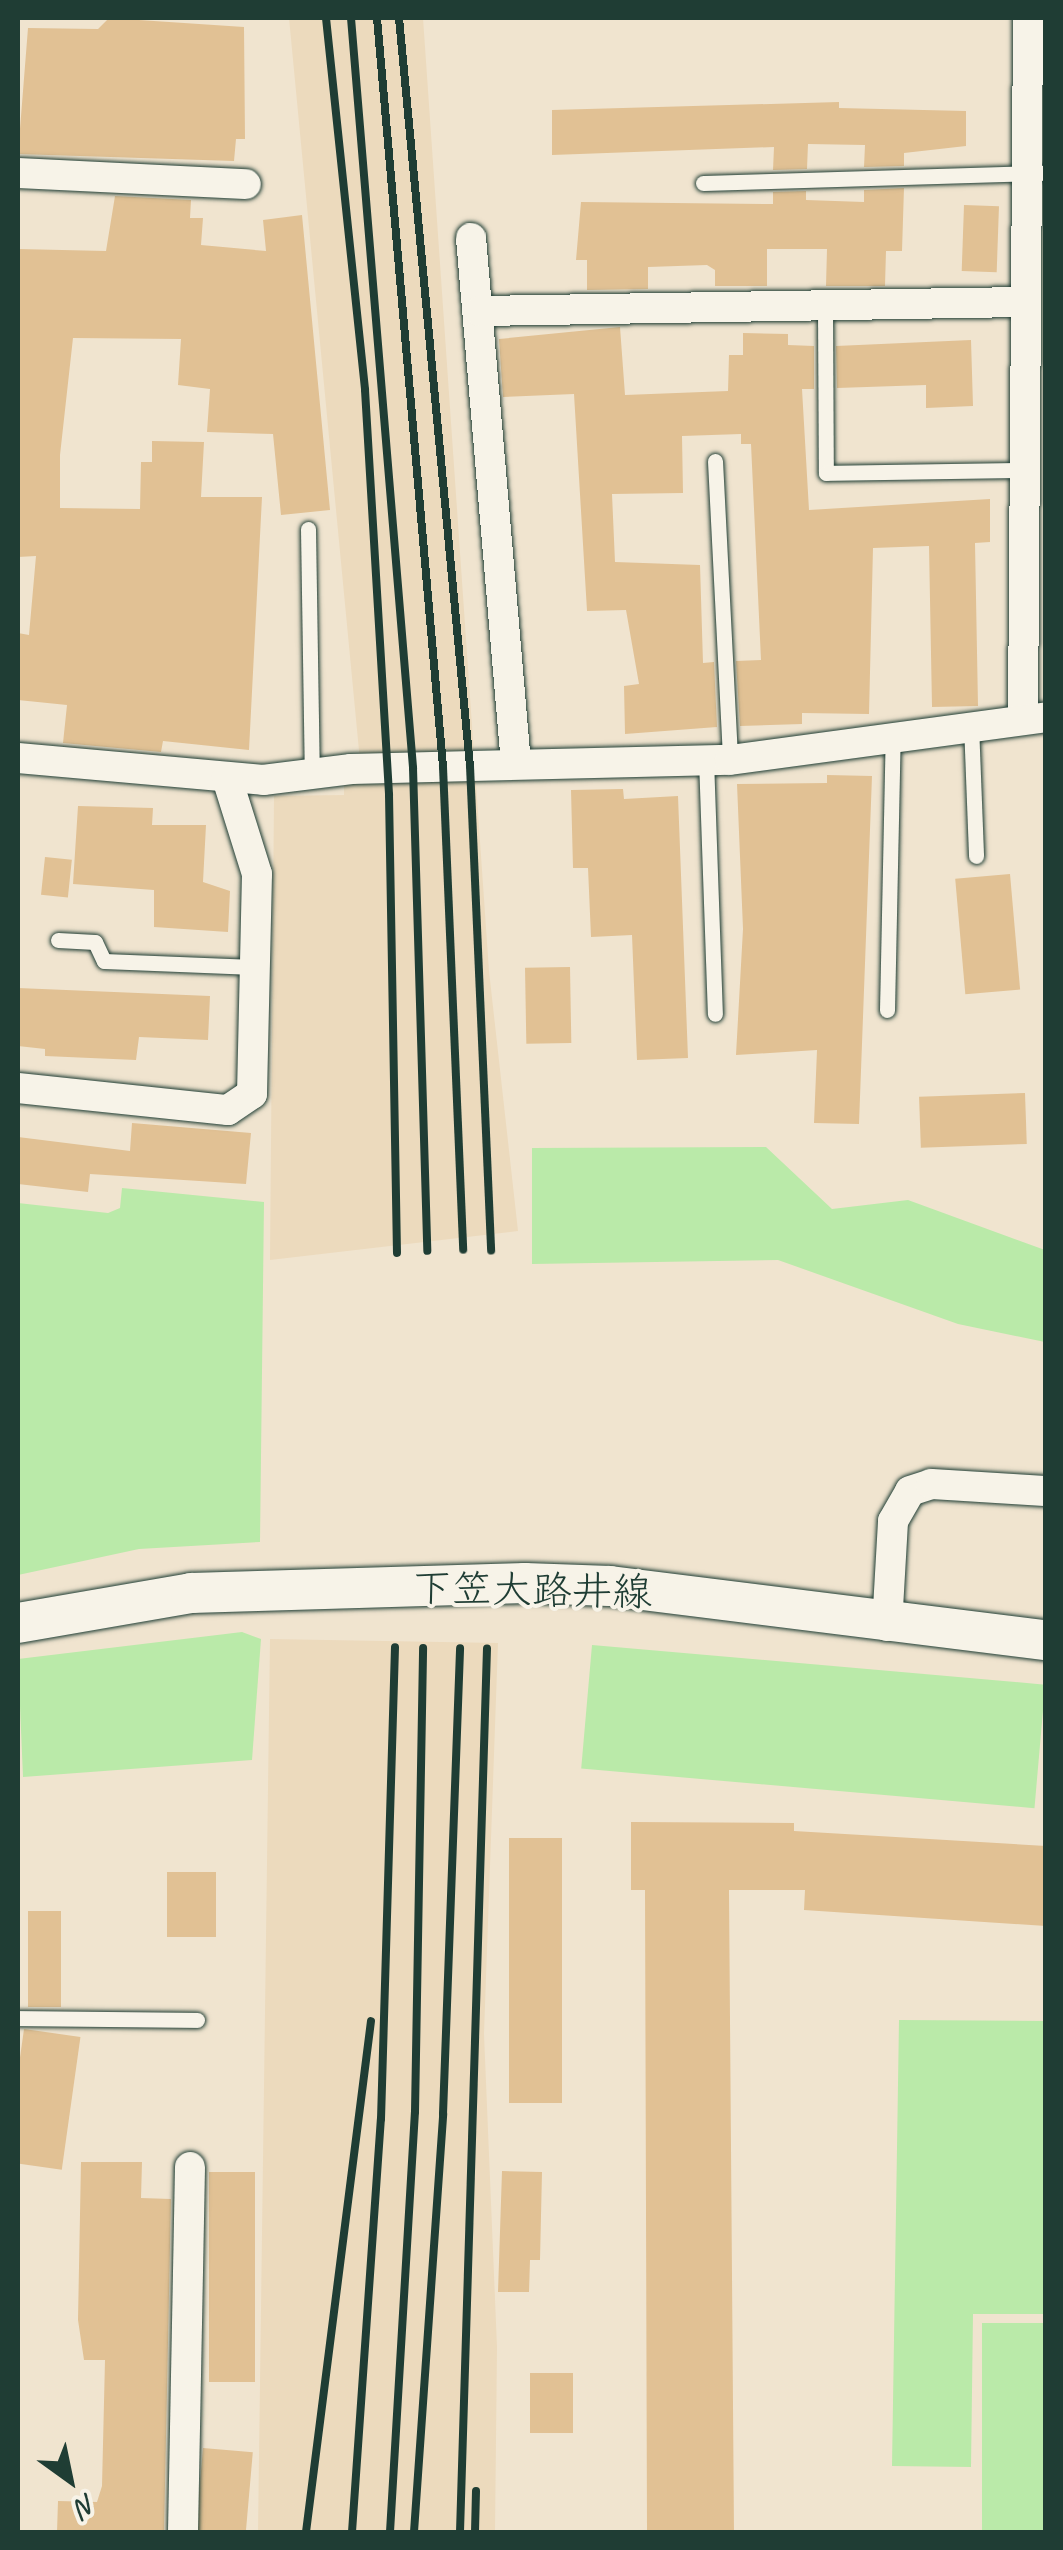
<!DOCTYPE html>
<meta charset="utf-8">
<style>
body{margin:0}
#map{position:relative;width:1063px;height:2550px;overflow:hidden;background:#f0e4cf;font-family:Caveat,"Klee One",sans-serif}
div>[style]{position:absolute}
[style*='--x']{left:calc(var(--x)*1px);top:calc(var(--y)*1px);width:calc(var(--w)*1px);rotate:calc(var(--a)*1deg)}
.built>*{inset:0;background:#ecdabd}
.green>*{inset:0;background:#baeaa9;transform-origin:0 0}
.building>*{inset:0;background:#e1c194;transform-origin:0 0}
.roads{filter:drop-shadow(0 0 2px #1f3d34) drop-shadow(0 0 2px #1f3d34)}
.lane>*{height:15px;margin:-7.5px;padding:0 7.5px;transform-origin:7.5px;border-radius:7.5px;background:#f7f3e8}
.street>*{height:30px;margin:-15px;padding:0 15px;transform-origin:15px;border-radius:15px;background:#f7f3e8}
.secondary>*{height:40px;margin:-20px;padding:0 20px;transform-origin:20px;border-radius:20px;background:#f7f3e8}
.rail>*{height:8px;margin:-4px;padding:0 4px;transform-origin:4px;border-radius:4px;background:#1f3d34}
span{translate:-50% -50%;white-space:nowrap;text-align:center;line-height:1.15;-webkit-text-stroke:8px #f7f3e8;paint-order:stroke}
.street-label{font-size:40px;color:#1f3d34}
.frame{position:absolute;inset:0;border:20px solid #1f3d34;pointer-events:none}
.north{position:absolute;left:20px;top:2430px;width:100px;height:100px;-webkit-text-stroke:8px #f7f3e8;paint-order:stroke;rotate:147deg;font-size:28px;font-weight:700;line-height:40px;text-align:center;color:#1f3d34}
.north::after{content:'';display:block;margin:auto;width:35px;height:45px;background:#1f3d34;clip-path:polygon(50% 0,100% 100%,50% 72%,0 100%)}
</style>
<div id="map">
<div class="built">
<div style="clip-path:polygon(289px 18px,423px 18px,489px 971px,518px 1231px,270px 1260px,274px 796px,344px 795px,344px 784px,362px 782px)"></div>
<div style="clip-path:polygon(270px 1639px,498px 1643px,484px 2034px,497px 2347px,495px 2532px,258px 2532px)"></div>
</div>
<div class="green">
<div style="clip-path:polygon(766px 1147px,832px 1209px,908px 1200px,1045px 1250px,1045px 1342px,958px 1324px,778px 1260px,532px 1264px,532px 1148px)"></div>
<div style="clip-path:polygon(122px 1188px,264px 1202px,260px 1542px,139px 1549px,18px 1575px,18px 1203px,108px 1213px,120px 1208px)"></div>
<div style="clip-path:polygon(242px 1632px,261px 1639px,252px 1760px,23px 1777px,18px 1659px)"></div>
<div style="left:592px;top:1645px;width:455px;height:124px;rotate:5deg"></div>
<div style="clip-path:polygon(899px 2020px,1045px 2021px,1045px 2314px,973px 2314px,971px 2467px,892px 2466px)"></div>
<div style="left:982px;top:2323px;width:63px;height:209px"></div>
</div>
<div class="building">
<div style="clip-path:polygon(109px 18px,244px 27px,245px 139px,236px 139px,234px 161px,18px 154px,28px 28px,98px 29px)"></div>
<div style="clip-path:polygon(839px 102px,839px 108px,966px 111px,966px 146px,904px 153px,904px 166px,864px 167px,865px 145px,808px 144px,807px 169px,773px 170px,774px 147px,552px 155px,552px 110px)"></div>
<div style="clip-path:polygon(904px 188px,902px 251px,886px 251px,885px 286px,826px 286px,827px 249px,767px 249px,767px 286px,715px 286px,715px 270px,707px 265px,648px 267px,648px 289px,587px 290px,587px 260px,576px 260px,581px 202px,773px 204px,773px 192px,806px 191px,806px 200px,864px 202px,864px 190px)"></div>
<div style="clip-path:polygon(115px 196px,191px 200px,190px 218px,203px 218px,201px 245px,266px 251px,263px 220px,302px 215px,330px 510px,281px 515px,273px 434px,207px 432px,210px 389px,178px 385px,181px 339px,73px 338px,60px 455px,60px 508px,140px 509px,141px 462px,152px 462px,152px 441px,204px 442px,201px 497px,262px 497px,249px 750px,163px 741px,161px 752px,63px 743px,67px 705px,18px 700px,18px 633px,29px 635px,36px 556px,18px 557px,18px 249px,106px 251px)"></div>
<div style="left:964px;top:205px;width:35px;height:66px;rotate:2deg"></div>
<div style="clip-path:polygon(620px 327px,625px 395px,728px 391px,729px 355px,743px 355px,743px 333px,788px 334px,788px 345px,814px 346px,814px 389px,802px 389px,809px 510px,990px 499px,990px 542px,975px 543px,978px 706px,932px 707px,929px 546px,873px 548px,869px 714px,802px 713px,802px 724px,740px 726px,736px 661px,761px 660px,751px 444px,741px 444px,741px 434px,682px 436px,683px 493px,612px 494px,615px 562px,700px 565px,703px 663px,714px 662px,717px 727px,625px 734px,624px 686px,639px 684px,626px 610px,587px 611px,574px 394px,503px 397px,499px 339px)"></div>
<div style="clip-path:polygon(971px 340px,973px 406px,926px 408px,926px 385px,837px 388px,836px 346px)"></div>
<div style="clip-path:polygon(827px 775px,872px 776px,859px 1124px,814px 1123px,817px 1050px,736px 1055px,743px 929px,737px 784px,827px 783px)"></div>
<div style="clip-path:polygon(623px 789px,624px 799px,678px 796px,688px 1058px,637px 1060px,632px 935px,591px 937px,588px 868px,573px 868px,571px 790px)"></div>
<div style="clip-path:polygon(78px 806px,153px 808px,152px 825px,206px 825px,203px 882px,230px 891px,228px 932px,154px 927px,154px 890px,73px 884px)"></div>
<div style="left:45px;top:857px;width:27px;height:38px;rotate:6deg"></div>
<div style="left:1010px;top:874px;width:116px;height:55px;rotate:85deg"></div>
<div style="left:570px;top:967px;width:76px;height:45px;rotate:89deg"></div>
<div style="clip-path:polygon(18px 988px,210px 996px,208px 1040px,139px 1037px,136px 1060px,45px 1056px,45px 1049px,18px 1046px)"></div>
<div style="left:1025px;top:1093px;width:51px;height:106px;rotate:88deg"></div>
<div style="clip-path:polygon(132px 1123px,251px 1133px,246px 1184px,90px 1174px,88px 1192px,18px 1184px,18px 1137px,130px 1151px)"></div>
<div style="clip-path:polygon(631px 1822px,794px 1823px,794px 1831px,1046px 1846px,1046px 1926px,804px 1910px,805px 1890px,729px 1890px,734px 2532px,647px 2532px,645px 1890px,631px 1890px)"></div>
<div style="left:509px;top:1838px;width:53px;height:265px"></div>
<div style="left:167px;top:1872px;width:49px;height:65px"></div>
<div style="left:28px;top:1911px;width:33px;height:96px"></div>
<div style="left:24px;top:2029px;width:57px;height:134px;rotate:8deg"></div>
<div style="clip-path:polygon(81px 2162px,142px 2162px,141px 2198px,171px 2199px,164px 2532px,57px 2532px,58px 2501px,97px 2502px,102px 2486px,105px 2360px,84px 2360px,78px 2320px)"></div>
<div style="clip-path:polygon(502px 2171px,542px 2172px,540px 2260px,530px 2260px,529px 2292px,498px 2292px)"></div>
<div style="left:209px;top:2172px;width:46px;height:210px"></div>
<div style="left:530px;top:2373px;width:43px;height:60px"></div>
<div style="left:203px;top:2448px;width:50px;height:84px;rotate:5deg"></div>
</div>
<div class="roads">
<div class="lane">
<div style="--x:703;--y:183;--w:343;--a:-1.7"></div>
<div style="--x:825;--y:308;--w:165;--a:89.7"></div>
<div style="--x:826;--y:473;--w:200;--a:-0.9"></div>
<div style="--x:715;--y:461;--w:299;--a:87.1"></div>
<div style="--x:308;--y:529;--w:245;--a:89.1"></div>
<div style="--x:971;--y:724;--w:132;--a:87.8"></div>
<div style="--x:706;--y:759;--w:255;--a:88"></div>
<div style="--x:58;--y:940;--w:37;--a:3"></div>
<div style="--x:95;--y:942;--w:21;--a:65"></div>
<div style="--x:104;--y:961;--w:150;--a:2.3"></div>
<div style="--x:887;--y:1010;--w:276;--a:-88.8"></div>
<div style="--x:18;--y:2018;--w:179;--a:0.6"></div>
</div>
<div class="street">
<div style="--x:18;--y:173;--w:228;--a:2.8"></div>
<div style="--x:471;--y:238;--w:528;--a:85.11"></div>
<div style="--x:480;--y:311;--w:541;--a:-0.95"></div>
<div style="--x:1023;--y:717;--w:699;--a:-89.59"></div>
<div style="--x:18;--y:758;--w:246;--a:5.1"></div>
<div style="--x:263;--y:780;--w:89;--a:-7.1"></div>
<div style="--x:351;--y:769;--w:379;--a:-1.4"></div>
<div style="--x:730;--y:760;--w:319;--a:-7.7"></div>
<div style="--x:18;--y:1088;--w:211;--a:6"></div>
<div style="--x:228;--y:1110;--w:29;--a:-34"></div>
<div style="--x:252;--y:1094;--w:220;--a:-88.7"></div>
<div style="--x:257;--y:874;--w:101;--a:-107.4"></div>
<div style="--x:887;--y:1626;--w:105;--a:-86.7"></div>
<div style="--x:893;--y:1521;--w:34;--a:-60"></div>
<div style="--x:910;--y:1491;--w:22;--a:-18"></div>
<div style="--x:931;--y:1484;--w:115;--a:3.5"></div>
<div style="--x:183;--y:2532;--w:365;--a:-88.9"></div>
</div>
<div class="secondary">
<div style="--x:18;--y:1623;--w:176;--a:-9.8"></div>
<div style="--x:191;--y:1593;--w:334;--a:-1.7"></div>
<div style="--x:525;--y:1583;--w:85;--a:2"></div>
<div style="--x:610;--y:1586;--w:439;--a:7.1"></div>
</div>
</div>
<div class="rail">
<div style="--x:326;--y:18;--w:374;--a:84"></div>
<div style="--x:365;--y:390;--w:406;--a:86.6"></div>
<div style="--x:389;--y:795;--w:458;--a:89"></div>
<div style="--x:351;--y:18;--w:753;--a:85.27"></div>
<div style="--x:413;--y:768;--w:483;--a:88.3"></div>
<div style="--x:377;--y:18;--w:752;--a:84.96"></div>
<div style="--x:443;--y:767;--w:483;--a:87.6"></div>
<div style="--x:399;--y:18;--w:751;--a:84.58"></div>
<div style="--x:470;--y:766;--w:485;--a:87.5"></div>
<div style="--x:306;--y:2532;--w:515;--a:-82.75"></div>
<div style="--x:352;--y:2532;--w:414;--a:-86"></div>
<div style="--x:381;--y:2119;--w:472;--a:-88.3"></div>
<div style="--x:390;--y:2532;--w:421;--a:-86.6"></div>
<div style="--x:415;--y:2112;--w:464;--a:-89"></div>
<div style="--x:414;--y:2532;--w:419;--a:-86"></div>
<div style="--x:443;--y:2114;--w:466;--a:-87.9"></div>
<div style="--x:460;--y:2532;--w:884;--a:-88.25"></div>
<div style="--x:475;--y:2532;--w:41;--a:-88.6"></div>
</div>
<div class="street-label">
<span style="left:532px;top:1590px;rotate:1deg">下笠大路井線</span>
</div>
<div class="frame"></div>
<div class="north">N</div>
</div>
